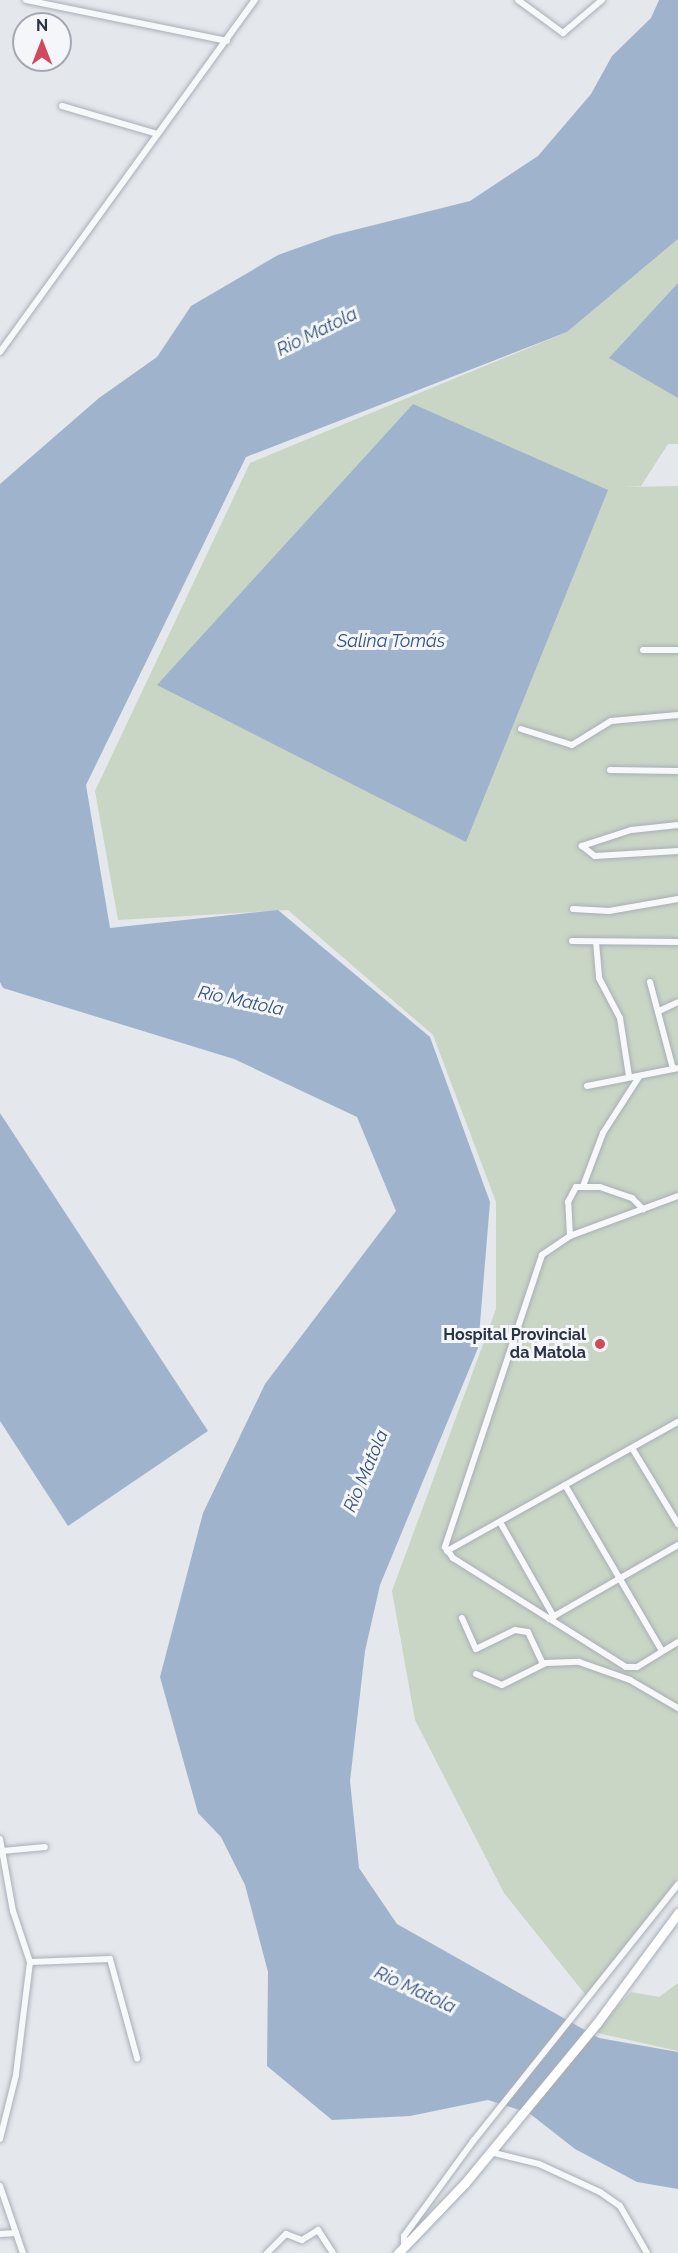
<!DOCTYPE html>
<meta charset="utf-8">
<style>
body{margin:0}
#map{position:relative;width:678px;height:2253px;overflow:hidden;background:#e4e7ec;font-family:Raleway,sans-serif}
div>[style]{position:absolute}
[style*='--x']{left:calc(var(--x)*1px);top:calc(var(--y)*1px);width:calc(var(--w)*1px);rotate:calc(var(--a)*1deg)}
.green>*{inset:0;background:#c9d6c5}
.water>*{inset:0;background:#9fb4cc}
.roads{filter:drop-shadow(0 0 2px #a9aeb7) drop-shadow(0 0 2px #a9aeb7)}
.street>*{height:6px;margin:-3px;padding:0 3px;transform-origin:3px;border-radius:3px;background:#f7f8fa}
.primary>*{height:9px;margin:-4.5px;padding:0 4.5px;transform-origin:4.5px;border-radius:4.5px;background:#fff}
.dots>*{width:16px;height:16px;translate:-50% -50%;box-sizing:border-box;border:3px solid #f4f6f9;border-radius:50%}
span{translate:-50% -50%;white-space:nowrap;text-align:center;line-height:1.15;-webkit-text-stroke:6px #f4f6f9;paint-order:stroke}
.poi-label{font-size:16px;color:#2b3445;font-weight:700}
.right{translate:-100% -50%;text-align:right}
.water-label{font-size:18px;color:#34527a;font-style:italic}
.north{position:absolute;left:12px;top:12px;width:60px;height:60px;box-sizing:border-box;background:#f4f6f9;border:2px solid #a4a8b1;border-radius:50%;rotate:0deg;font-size:16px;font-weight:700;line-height:24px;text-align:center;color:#2b3445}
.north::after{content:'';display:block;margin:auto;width:21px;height:27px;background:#d1495b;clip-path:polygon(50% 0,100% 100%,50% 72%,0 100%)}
</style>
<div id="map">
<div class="green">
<div style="clip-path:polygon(678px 239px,678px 444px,668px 444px,641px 486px,625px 487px,678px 486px,678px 1878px,588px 1998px,504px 1893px,415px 1720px,392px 1591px,496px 1309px,496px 1202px,433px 1035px,288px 910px,118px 920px,95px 791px,250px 463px,567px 332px)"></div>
<div style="clip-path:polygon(678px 1983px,678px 2051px,593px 2032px,631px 1992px,659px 1997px)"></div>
</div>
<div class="water">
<div style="clip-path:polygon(659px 0,678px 0,678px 239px,567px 332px,246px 457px,86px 785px,110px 928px,278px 910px,430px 1037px,490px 1202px,478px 1348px,380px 1585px,365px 1651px,350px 1781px,359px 1868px,397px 1924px,599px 2038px,678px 2052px,678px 2189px,637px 2182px,575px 2149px,529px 2113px,488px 2100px,410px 2116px,332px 2120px,267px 2066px,268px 1972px,245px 1885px,221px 1837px,198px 1813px,160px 1677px,203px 1513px,265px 1384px,396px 1211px,357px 1117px,234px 1059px,3px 988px,0 982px,0 484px,99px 398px,157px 357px,191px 306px,278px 255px,334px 235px,470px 201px,538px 156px,591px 94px,612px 56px,651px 18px)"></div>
<div style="clip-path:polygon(678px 283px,678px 398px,609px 358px)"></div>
<div style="clip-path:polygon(413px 404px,608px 490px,466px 842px,157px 685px)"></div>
<div style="clip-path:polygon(0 1113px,208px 1431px,68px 1526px,0 1421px)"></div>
</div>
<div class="roads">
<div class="street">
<div style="--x:26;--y:0;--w:205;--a:11.5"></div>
<div style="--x:518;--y:0;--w:56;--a:36.3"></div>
<div style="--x:563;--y:33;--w:51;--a:-40.2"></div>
<div style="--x:62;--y:106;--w:99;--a:16.4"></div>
<div style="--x:0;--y:352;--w:435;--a:-54.1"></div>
<div style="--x:643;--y:650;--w:35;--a:0"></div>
<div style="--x:521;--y:729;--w:53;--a:17.4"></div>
<div style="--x:572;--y:745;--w:46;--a:-31.6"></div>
<div style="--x:611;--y:721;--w:67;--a:-5.1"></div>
<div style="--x:610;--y:770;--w:68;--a:0.8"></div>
<div style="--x:678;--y:825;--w:47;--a:173.9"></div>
<div style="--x:631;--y:830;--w:52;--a:161.9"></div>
<div style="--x:582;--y:846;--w:16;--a:38"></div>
<div style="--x:595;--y:856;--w:83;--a:-3.4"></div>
<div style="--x:573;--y:909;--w:36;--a:3"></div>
<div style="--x:609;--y:911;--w:70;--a:-9.9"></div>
<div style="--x:572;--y:941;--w:106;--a:0.5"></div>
<div style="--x:596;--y:942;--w:36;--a:85"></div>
<div style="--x:599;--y:978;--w:45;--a:62.3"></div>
<div style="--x:620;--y:1018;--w:59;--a:81.2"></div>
<div style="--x:650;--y:982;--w:90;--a:75.2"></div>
<div style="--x:659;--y:1011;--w:21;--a:-25"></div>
<div style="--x:587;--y:1086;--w:93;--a:-11.2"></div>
<div style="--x:583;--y:1186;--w:57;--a:-69.3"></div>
<div style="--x:603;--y:1133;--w:67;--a:-57.3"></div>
<div style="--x:678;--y:1196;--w:115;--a:159.7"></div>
<div style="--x:570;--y:1236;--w:34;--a:146"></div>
<div style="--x:542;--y:1255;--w:308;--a:108.4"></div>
<div style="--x:445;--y:1547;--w:14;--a:54"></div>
<div style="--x:453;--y:1558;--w:204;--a:32.2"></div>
<div style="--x:626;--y:1667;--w:11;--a:0"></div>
<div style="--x:637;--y:1667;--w:48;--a:-31.4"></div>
<div style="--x:570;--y:1236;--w:34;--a:-93"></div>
<div style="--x:568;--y:1202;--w:17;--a:-62"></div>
<div style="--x:576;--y:1187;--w:24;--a:0"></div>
<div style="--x:600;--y:1187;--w:34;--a:19"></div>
<div style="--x:632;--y:1198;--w:16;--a:45"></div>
<div style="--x:632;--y:1448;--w:89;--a:58.8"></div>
<div style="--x:565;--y:1485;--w:192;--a:59.7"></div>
<div style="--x:500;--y:1522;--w:109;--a:60.4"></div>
<div style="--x:447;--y:1551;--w:265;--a:-29.2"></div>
<div style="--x:462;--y:1618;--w:34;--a:66"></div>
<div style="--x:476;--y:1649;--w:43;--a:-26"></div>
<div style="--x:515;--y:1630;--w:13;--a:9"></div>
<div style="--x:528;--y:1632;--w:35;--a:65"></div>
<div style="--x:549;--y:1619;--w:149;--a:-29.8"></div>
<div style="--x:476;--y:1674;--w:28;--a:23"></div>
<div style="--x:502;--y:1685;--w:49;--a:-26.6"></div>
<div style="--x:546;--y:1663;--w:33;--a:-2"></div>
<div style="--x:579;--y:1662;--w:54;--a:19.4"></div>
<div style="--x:630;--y:1680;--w:56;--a:30.3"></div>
<div style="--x:0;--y:1839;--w:73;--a:79.8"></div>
<div style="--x:13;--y:1911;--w:54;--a:71.6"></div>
<div style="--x:30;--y:1962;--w:114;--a:97.1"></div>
<div style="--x:16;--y:2075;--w:66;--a:104"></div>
<div style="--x:2;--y:1851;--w:43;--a:-5.3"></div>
<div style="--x:30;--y:1962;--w:80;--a:-2.1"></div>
<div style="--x:110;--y:1959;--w:103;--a:74.7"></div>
<div style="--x:490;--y:2152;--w:50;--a:13.8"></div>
<div style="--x:539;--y:2164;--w:67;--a:24.7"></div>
<div style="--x:600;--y:2192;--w:24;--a:35"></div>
<div style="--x:620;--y:2206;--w:54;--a:60.1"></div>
<div style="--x:0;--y:2186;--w:71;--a:71.1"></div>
<div style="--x:0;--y:2234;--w:16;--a:-4"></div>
<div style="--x:404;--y:2248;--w:12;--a:-90"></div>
<div style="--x:404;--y:2236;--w:119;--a:-53.9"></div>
<div style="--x:474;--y:2140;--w:327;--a:-51.4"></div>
<div style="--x:267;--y:2253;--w:27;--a:-45"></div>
<div style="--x:286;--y:2234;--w:17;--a:21"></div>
<div style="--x:302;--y:2240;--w:19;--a:-32"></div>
<div style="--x:318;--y:2230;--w:27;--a:57"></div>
</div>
<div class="primary">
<div style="--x:398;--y:2253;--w:97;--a:-46.3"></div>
<div style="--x:465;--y:2183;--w:207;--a:-50.5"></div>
<div style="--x:597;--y:2023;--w:137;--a:-53.6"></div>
</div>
</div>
<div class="dots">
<div style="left:600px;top:1344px;background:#d1495b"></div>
</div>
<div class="poi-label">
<span class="right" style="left:586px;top:1344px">Hospital Provincial<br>da Matola</span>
</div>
<div class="water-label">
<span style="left:317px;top:332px;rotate:-26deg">Rio Matola</span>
<span style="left:391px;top:641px">Salina Tomás</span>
<span style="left:241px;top:1001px;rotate:12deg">Rio Matola</span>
<span style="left:366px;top:1471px;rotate:-67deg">Rio Matola</span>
<span style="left:415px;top:1990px;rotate:25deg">Rio Matola</span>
</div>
<div class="north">N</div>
</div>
